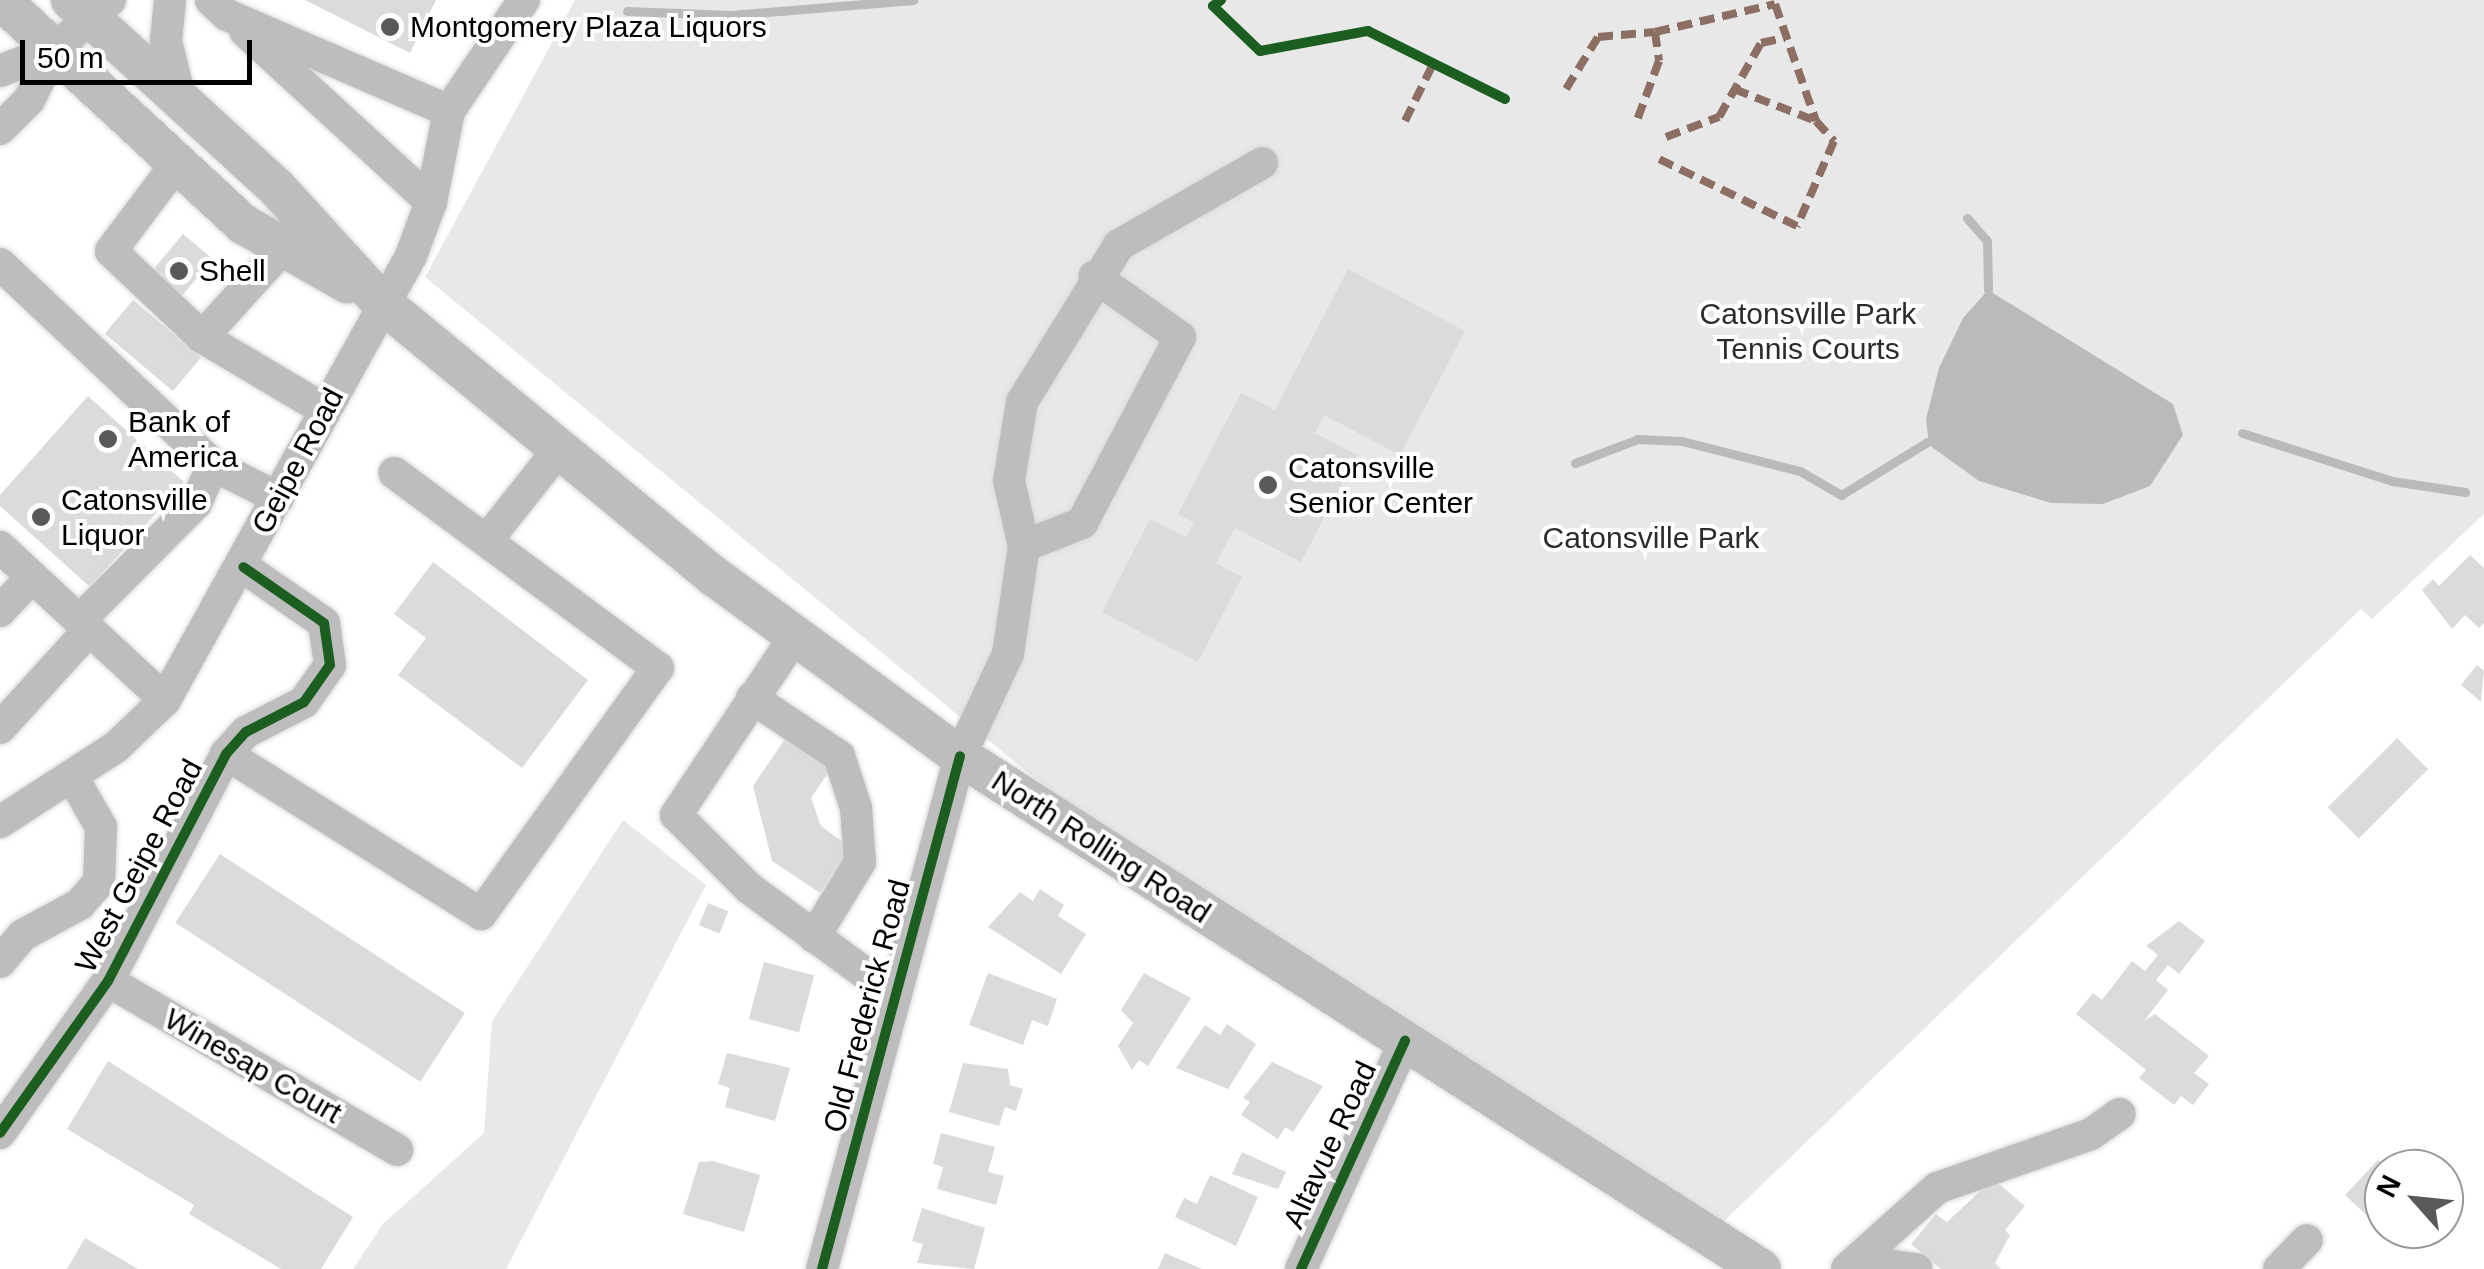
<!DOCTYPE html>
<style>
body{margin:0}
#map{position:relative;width:2484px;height:1269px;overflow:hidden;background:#fff;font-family:Helvetica,sans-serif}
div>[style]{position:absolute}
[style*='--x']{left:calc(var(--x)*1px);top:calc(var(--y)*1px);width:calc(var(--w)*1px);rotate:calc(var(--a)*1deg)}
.green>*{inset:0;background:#e8e8e8}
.water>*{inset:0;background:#bababa}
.stream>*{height:9px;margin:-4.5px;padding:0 4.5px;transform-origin:4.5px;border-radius:4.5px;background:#bababa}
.building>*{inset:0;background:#dbdbdb;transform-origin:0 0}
.roads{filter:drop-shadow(0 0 2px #dbdbdb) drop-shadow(0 0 2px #dbdbdb)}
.minor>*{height:32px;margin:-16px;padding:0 16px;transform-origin:16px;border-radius:16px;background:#bdbdbd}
.major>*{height:40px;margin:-20px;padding:0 20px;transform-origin:20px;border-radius:20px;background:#bdbdbd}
.quiet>*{height:8px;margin-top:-4px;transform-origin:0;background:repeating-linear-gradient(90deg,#8d6e63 0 15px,transparent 0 23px)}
.cycleway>*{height:10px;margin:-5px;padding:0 5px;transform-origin:5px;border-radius:5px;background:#1b5e20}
.dots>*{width:28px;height:28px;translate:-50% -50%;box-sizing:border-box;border:5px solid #fff;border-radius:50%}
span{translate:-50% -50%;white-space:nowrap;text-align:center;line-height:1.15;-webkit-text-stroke:8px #fff;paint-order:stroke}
.poi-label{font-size:30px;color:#000}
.left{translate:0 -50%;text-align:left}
.park-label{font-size:30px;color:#2c2c2c}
.street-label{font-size:30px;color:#000}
.north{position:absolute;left:2364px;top:1149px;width:100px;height:100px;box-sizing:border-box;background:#fff;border:2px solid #999;border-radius:50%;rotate:297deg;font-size:28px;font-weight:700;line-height:40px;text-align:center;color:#000}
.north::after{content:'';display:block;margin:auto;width:35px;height:45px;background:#595959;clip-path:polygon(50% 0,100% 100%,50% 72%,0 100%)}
.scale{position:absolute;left:20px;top:40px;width:232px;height:45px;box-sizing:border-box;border:5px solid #000;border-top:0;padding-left:12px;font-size:30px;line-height:35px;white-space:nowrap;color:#000;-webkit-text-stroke:8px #fff;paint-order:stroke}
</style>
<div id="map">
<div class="green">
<div style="clip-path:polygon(575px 0,2484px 0,2484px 514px,2372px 619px,2361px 609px,1721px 1224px,1055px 795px,425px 277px)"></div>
<div style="clip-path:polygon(623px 820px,706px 885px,506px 1269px,353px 1269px,383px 1224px,484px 1133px,492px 1021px)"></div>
</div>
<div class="water">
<div style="clip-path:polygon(1988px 290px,2173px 404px,2183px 435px,2150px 486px,2103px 504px,2051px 503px,1979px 481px,1929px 445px,1926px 419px,1939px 368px,1963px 318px)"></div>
</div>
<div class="stream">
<div style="--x:627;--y:11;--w:103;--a:2.2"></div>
<div style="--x:730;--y:15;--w:184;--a:-4.7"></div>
<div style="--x:1967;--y:218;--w:30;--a:49"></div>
<div style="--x:1987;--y:241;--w:49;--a:88.8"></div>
<div style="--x:2242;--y:433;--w:157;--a:17.7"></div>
<div style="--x:2392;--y:481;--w:74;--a:8.6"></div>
<div style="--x:1575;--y:463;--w:67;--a:-20.9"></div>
<div style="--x:1638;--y:439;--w:44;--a:2.6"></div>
<div style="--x:1682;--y:441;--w:122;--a:14.3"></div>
<div style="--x:1800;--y:471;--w:48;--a:30.3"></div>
<div style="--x:1841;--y:495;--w:101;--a:-31.6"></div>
</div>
<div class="building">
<div style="clip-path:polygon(305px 0,436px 0,410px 53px)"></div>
<div style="left:183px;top:234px;width:39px;height:61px;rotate:40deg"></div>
<div style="clip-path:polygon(1348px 269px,1465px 331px,1400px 455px,1324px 415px,1315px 433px,1357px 455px,1301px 562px,1235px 528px,1216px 563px,1242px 577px,1198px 662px,1102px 612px,1150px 519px,1186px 537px,1194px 523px,1178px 514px,1241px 393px,1275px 410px)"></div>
<div style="left:133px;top:300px;width:89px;height:44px;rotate:40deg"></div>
<div style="clip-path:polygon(88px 396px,184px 482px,90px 587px,0 506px,0 495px)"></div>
<div style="clip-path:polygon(2470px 555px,2484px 568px,2484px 623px,2479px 628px,2465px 615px,2452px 629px,2422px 590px,2433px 579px,2439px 586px)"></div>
<div style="clip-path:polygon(433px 562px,588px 680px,522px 768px,398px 675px,426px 638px,394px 614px)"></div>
<div style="clip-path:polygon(2477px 665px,2484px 671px,2481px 702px,2461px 685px)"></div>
<div style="clip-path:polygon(787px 736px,832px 767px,811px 798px,821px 826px,851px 848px,820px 893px,772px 861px,753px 786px)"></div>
<div style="left:2397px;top:738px;width:44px;height:98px;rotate:45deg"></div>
<div style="left:220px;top:854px;width:292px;height:82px;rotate:33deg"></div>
<div style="clip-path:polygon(1040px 889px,1064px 905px,1058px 916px,1086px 934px,1061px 974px,988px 927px,1020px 892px,1033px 901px)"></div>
<div style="left:708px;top:903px;width:22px;height:24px;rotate:22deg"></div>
<div style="clip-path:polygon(2179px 921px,2205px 941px,2179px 974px,2168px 965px,2156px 980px,2168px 990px,2144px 1021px,2155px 1014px,2209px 1056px,2194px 1073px,2209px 1084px,2193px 1105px,2181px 1096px,2174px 1105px,2139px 1078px,2146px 1070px,2076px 1014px,2093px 993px,2102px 1000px,2132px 961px,2145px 971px,2158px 955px,2146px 946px)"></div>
<div style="left:764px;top:962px;width:52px;height:59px;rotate:15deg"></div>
<div style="clip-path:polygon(988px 973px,1057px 999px,1048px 1026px,1032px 1020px,1023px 1045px,969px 1025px)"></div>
<div style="clip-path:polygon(1144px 973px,1191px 998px,1148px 1066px,1139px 1060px,1132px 1070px,1118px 1046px,1133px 1023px,1121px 1010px)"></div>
<div style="clip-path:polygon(1227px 1024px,1256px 1044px,1228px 1089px,1176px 1068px,1205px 1025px,1220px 1035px)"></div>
<div style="clip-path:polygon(727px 1053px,790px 1068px,775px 1121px,725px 1107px,730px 1088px,718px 1084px)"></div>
<div style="clip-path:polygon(108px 1061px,353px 1217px,321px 1269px,281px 1269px,189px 1214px,194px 1205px,67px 1129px)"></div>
<div style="clip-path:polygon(1272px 1062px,1323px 1086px,1293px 1132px,1285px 1127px,1278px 1139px,1241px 1115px,1250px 1102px,1243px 1098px)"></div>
<div style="clip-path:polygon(963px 1063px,1008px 1069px,1010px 1085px,1023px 1089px,1016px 1111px,1005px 1107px,999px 1126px,949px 1112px)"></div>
<div style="clip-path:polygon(941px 1133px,995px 1147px,988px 1172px,1004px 1176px,996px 1205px,937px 1189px,943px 1167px,933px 1164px)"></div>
<div style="clip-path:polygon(1242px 1152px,1286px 1172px,1278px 1189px,1232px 1174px)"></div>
<div style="clip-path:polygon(2378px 1160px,2388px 1169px,2384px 1229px,2415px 1229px,2399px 1246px,2345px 1195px)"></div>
<div style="clip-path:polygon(713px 1161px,760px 1175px,744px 1232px,683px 1214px,699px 1162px)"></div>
<div style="clip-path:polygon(1210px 1175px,1258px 1197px,1236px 1246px,1175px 1217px,1184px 1198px,1197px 1204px)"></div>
<div style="clip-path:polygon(1993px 1179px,2025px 1206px,2005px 1230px,2010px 1235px,1995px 1263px,2001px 1269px,1941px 1269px,1911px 1244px,1936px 1214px,1947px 1222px)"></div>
<div style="clip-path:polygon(922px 1208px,985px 1228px,974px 1269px,917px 1263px,923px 1244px,912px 1241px)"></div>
<div style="clip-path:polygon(85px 1238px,138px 1269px,67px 1269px)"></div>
<div style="clip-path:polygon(1165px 1253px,1202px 1269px,1158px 1269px)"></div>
</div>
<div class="roads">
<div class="minor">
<div style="--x:170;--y:0;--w:41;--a:95.6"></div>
<div style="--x:166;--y:41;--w:67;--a:76.2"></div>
<div style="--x:245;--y:31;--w:253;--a:42.6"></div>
<div style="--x:0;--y:71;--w:58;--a:-21.3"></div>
<div style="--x:449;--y:111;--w:134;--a:-56"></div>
<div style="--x:0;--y:129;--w:41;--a:-45"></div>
<div style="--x:29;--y:100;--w:56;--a:-63.4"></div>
<div style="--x:54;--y:50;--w:75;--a:-41.8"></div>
<div style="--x:177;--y:163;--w:110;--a:126.9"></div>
<div style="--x:111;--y:251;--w:125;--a:43.4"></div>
<div style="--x:284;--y:247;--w:122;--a:132.3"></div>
<div style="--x:202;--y:337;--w:143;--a:30.7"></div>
<div style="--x:0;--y:264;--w:293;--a:43.3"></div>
<div style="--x:213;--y:465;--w:73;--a:26.9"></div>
<div style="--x:487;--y:540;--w:111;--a:-51.6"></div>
<div style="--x:1024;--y:546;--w:62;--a:-21.6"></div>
<div style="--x:1082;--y:523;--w:210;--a:-62.2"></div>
<div style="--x:1180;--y:337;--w:105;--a:-144.7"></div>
<div style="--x:0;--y:547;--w:225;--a:42.8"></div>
<div style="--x:0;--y:611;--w:47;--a:-46.7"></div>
<div style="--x:80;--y:620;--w:165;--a:-45.2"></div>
<div style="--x:196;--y:503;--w:42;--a:-65.9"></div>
<div style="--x:795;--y:636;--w:215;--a:123.6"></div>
<div style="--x:676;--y:815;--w:103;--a:45"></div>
<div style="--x:749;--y:888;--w:182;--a:36.3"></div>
<div style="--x:752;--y:698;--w:105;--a:33.7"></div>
<div style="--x:839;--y:756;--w:55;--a:71.9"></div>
<div style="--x:856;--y:808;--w:54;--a:85.8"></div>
<div style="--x:860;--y:862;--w:88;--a:121.5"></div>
<div style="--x:0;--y:728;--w:132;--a:-47.8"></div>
<div style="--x:226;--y:754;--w:301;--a:32.1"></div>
<div style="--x:481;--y:914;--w:303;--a:-54.3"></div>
<div style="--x:658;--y:668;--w:328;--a:-143.5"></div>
<div style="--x:0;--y:822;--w:138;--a:-32.9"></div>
<div style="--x:116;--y:747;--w:68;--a:-43.8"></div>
<div style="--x:165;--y:700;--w:508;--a:-61.01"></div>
<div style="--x:411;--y:256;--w:58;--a:-69.7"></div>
<div style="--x:431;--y:202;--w:93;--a:-78.8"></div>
<div style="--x:449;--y:111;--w:242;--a:-156.6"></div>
<div style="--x:227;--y:15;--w:22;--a:-137"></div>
<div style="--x:0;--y:962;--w:35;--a:-50"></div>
<div style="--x:23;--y:935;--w:65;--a:-28.5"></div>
<div style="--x:80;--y:904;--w:29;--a:-49"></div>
<div style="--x:99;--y:882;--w:55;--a:-87.9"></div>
<div style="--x:101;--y:827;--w:56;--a:-119.7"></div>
<div style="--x:108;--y:981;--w:335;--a:30.3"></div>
<div style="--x:0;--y:1133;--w:186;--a:-54.6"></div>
<div style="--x:108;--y:981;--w:256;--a:-62.5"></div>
<div style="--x:226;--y:754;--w:30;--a:-48"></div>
<div style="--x:246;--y:732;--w:65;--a:-27.3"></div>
<div style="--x:304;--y:702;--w:45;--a:-54.9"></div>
<div style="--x:330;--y:665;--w:42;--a:-98.1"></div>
<div style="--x:324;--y:623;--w:98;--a:-145.3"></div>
<div style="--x:1856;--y:1261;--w:61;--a:7.6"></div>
<div style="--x:822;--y:1269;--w:531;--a:-74.94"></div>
<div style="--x:960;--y:756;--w:113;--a:-64.8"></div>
<div style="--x:1008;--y:654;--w:109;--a:-81.6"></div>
<div style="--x:1024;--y:546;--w:67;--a:-103"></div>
<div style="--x:1009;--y:481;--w:80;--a:-80.7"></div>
<div style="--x:1022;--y:402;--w:185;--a:-58.3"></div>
<div style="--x:1119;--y:245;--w:165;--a:-29.8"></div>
<div style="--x:1301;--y:1269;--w:251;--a:-65.5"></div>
<div style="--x:1847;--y:1269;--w:121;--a:-42"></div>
<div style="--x:1937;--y:1188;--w:163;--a:-19.3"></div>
<div style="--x:2091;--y:1134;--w:35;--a:-35"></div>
<div style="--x:2279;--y:1269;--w:40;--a:-46"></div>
</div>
<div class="major">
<div style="--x:1;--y:0;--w:330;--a:42.8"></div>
<div style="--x:243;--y:224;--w:120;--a:29.6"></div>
<div style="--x:71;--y:0;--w:277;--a:42.4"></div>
<div style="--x:276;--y:187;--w:156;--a:47.6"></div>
<div style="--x:381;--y:302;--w:433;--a:39.5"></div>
<div style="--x:715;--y:577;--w:303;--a:36.2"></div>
<div style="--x:960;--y:756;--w:951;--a:32.64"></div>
</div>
</div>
<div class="quiet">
<div style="--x:1655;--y:32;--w:123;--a:-13.1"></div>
<div style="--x:1775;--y:4;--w:124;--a:70.7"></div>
<div style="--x:1816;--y:121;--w:27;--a:48"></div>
<div style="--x:1834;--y:141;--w:93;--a:113.5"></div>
<div style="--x:1797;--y:226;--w:158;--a:-154.1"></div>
<div style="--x:1566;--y:89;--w:61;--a:-58.4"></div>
<div style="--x:1598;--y:37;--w:57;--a:-5"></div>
<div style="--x:1655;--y:32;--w:29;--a:82"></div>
<div style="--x:1659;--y:61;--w:66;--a:110.4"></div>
<div style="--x:1734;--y:89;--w:88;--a:21.3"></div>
<div style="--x:1405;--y:121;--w:64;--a:-63.8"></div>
<div style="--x:1666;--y:137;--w:57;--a:-20.7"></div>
<div style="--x:1719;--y:117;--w:85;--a:-60.4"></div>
<div style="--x:1761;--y:43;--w:24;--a:-12"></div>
</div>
<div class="cycleway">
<div style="--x:1221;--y:0;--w:10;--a:143"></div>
<div style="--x:1213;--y:6;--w:65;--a:43.8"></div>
<div style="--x:1260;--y:51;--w:110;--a:-10.5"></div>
<div style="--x:1368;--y:31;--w:153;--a:26.4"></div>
<div style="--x:0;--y:1133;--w:186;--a:-54.6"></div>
<div style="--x:108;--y:981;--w:256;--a:-62.5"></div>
<div style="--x:226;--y:754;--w:30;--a:-48"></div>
<div style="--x:246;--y:732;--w:65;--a:-27.3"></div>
<div style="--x:304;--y:702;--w:45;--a:-54.9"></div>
<div style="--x:330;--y:665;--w:42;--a:-98.1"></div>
<div style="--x:324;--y:623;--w:98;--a:-145.3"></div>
<div style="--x:822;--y:1269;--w:531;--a:-74.94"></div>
<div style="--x:1301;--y:1269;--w:251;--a:-65.5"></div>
</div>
<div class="dots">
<div style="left:390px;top:27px;background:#595959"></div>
<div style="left:179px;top:271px;background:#595959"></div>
<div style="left:108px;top:439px;background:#595959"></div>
<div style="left:1268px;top:485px;background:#595959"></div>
<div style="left:41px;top:517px;background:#595959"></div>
</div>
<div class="poi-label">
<span class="left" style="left:410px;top:27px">Montgomery Plaza Liquors</span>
<span class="left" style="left:199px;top:271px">Shell</span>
<span class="left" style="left:128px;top:439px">Bank of<br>America</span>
<span class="left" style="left:1288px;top:485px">Catonsville<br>Senior Center</span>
<span class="left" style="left:61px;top:517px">Catonsville<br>Liquor</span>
</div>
<div class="park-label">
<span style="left:1808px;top:331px">Catonsville Park<br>Tennis Courts</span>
<span style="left:1651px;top:538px">Catonsville Park</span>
</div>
<div class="street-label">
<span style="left:298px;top:461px;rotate:-62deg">Geipe Road</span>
<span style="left:1101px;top:847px;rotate:33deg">North Rolling Road</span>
<span style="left:139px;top:866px;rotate:-62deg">West Geipe Road</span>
<span style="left:867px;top:1006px;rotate:-75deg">Old Frederick Road</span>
<span style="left:253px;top:1066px;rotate:30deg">Winesap Court</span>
<span style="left:1330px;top:1145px;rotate:-65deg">Altavue Road</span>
</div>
<div class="north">N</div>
<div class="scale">50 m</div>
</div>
